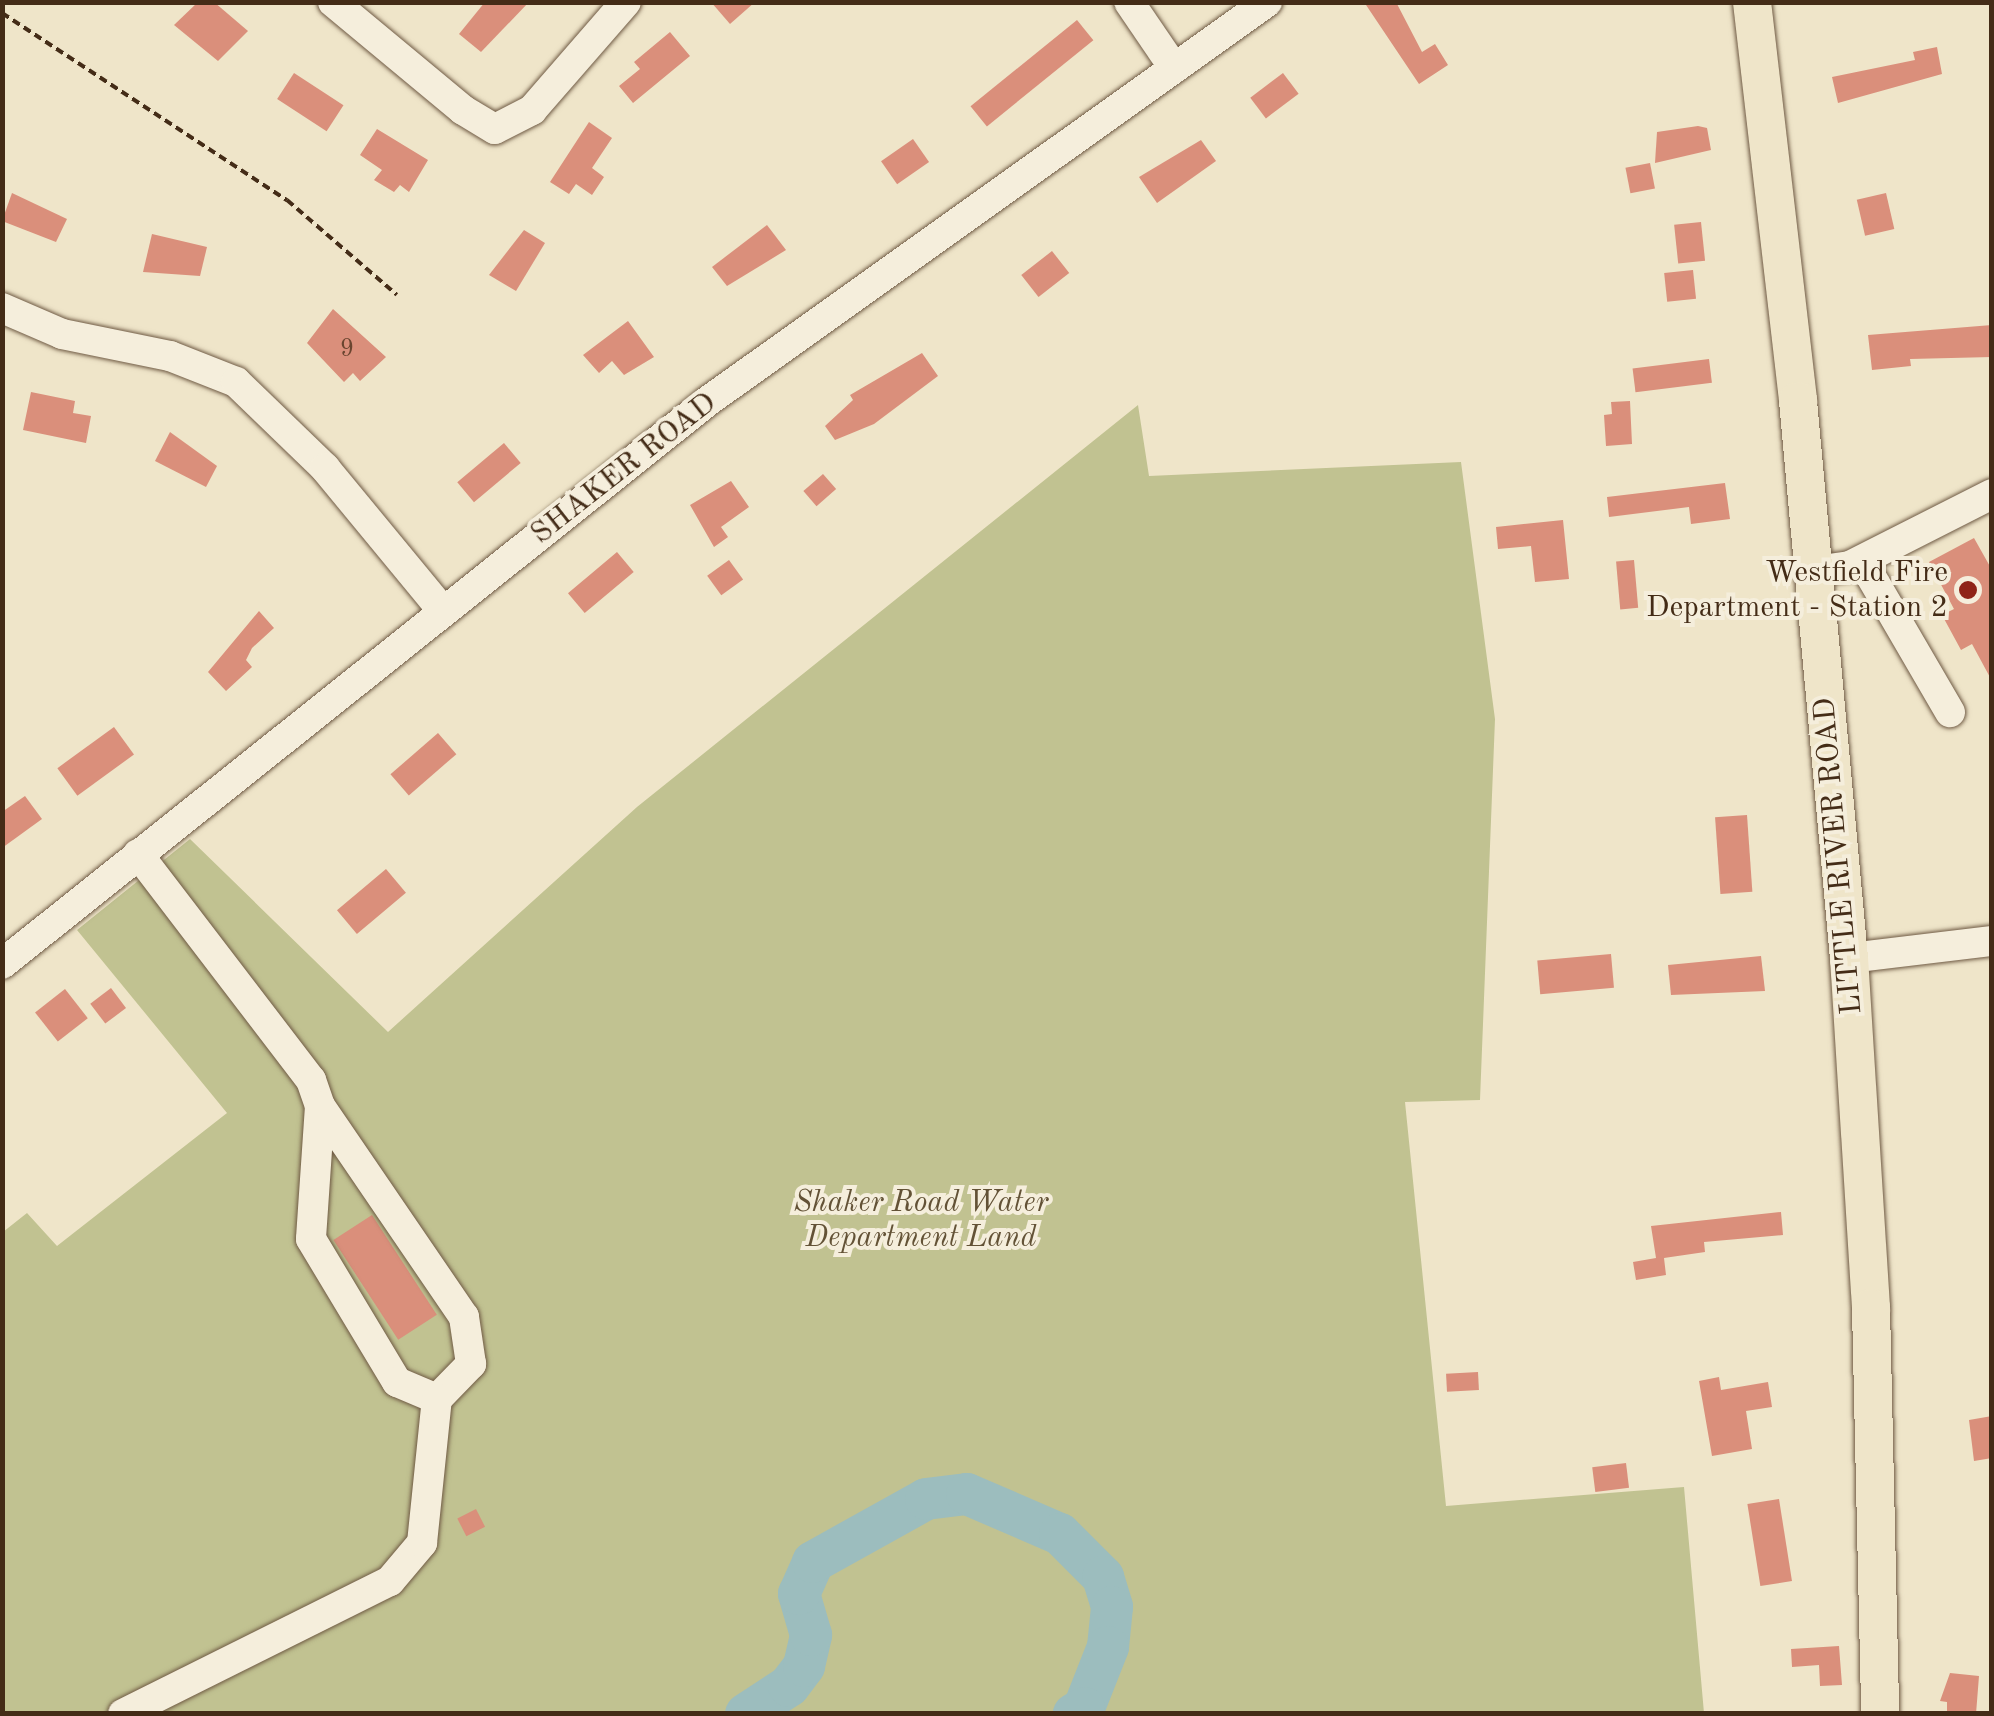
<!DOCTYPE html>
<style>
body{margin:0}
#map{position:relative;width:1994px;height:1716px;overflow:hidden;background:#efe5c9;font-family:"Old Standard TT",serif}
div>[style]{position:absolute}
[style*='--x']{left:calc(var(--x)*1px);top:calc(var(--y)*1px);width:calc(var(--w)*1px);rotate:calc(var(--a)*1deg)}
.green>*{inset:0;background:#c1c291}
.river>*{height:42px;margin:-21px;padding:0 21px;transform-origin:21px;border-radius:21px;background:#9cbdbe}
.building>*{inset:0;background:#da8f7b;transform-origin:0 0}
.path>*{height:4px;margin-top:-2px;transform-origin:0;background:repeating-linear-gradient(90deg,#442c17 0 8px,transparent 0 13px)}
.roads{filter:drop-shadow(0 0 2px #6f5a44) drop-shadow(0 0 2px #6f5a44)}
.minor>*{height:30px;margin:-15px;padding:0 15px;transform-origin:15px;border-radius:15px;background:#f5eedc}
.major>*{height:38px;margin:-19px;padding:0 19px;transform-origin:19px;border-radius:19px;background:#efe5c9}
.dots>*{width:28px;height:28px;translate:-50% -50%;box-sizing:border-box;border:5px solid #f5eedc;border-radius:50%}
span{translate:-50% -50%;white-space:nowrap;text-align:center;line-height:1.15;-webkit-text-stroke:8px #f5eedc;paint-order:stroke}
.number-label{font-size:25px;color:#6a4530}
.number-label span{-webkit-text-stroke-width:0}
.street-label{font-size:30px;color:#442c17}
.poi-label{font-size:30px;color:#442c17}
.right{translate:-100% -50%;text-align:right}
.park-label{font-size:30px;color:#635236;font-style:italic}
.frame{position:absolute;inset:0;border:5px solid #442c17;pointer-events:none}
</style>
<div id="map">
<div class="green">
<div style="clip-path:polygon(1138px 405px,1149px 476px,1461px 462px,1495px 719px,1480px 1100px,1405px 1102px,1446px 1506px,1684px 1487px,1704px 1713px,3px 1714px,3px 1232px,27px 1213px,57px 1246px,227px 1113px,77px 930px,190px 839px,388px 1032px,637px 807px)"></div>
</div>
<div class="river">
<div style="--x:746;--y:1714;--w:51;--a:-33.1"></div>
<div style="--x:789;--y:1686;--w:25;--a:-53"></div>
<div style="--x:804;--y:1666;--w:32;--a:-77"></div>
<div style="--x:811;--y:1635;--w:43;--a:-106.3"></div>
<div style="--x:799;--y:1594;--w:35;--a:-66"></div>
<div style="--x:813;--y:1562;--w:129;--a:-29.1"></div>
<div style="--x:926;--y:1499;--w:41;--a:-7"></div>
<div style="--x:967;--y:1494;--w:101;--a:23.3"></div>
<div style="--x:1060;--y:1534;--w:61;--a:45"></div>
<div style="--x:1103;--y:1577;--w:31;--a:73"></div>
<div style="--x:1112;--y:1607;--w:40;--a:95.7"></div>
<div style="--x:1108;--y:1647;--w:66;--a:111.5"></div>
<div style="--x:1084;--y:1708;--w:12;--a:149"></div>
</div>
<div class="building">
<div style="clip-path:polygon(198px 2px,214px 2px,248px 31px,218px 61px,174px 25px)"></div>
<div style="clip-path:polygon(485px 2px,529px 2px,481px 52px,459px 34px)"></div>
<div style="clip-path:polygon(711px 2px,755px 2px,730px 24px)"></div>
<div style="clip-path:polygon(1364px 2px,1396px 2px,1422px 52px,1435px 44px,1448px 65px,1419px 84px)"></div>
<div style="left:1077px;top:20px;width:26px;height:137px;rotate:51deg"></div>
<div style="clip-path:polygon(670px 32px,690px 56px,633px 103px,619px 86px,640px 69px,634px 62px)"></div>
<div style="clip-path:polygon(1937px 47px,1942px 74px,1838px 103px,1832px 77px,1915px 60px,1913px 52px)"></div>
<div style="left:294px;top:73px;width:59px;height:31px;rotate:33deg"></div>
<div style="left:1283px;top:73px;width:26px;height:41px;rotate:53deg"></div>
<div style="clip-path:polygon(589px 122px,612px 138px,592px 168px,604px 177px,592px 195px,576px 184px,569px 194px,550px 182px)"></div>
<div style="clip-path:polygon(1698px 126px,1707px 128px,1711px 150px,1655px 163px,1657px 132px)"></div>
<div style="clip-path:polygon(377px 129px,428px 160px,409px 192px,400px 185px,394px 192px,374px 180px,382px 170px,360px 155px)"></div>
<div style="left:913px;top:139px;width:28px;height:39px;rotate:55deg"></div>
<div style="clip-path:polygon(1201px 140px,1216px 161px,1157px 203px,1139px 177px)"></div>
<div style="left:1650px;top:163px;width:26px;height:25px;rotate:79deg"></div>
<div style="clip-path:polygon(12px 193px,67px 219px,56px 242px,2px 221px)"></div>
<div style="left:1886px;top:193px;width:37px;height:30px;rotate:77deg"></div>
<div style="left:1701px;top:222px;width:39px;height:27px;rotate:84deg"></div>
<div style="clip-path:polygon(767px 225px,786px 250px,727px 286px,712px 267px)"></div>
<div style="clip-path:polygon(524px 230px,545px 243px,516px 291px,489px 275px)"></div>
<div style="clip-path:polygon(152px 234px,207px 247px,200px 276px,143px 272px)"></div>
<div style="left:1052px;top:251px;width:28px;height:39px;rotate:52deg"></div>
<div style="left:1693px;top:270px;width:29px;height:29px;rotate:84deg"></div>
<div style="clip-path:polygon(333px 309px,386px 357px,360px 381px,353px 373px,344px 382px,307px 343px)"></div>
<div style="clip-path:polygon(628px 321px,654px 357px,624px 375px,612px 361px,599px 373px,583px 355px)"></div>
<div style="clip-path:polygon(1992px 325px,1992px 357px,1910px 359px,1911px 366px,1872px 370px,1868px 335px)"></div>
<div style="clip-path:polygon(922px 353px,938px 376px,874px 424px,835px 440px,825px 426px,853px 400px,850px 395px)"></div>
<div style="left:1709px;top:359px;width:24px;height:77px;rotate:83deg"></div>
<div style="clip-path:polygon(31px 392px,75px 401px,73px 413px,91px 416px,86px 443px,23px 430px)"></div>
<div style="clip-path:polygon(1630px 401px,1632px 444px,1606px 446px,1604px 415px,1612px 414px,1611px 402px)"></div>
<div style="clip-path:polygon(170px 432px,217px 466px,206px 487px,155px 461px)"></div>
<div style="left:504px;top:443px;width:26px;height:61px;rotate:50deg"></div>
<div style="left:823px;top:474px;width:20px;height:26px;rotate:49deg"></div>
<div style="clip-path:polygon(731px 481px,749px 507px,721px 527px,728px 537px,714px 547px,690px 505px)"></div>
<div style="clip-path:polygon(1725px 483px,1730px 519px,1691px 524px,1689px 507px,1609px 517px,1607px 497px)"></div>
<div style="clip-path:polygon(1563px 520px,1569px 579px,1535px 582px,1531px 546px,1498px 549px,1496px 527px)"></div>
<div style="clip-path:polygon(1974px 538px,1992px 570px,1992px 681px,1972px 644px,1961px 650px,1942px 615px,1954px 609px,1929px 562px)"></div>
<div style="left:617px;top:552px;width:26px;height:64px;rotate:50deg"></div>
<div style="left:729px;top:560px;width:24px;height:27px;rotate:54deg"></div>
<div style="left:1634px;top:560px;width:48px;height:18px;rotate:85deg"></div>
<div style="clip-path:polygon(259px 611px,274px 628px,252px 648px,246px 660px,252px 667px,226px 691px,208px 672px)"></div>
<div style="left:114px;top:727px;width:34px;height:70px;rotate:54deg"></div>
<div style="left:438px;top:733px;width:28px;height:63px;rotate:49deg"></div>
<div style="clip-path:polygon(25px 796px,42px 819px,2px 848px,2px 812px)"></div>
<div style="left:1747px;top:815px;width:77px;height:32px;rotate:86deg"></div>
<div style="left:386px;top:869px;width:31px;height:64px;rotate:50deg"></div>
<div style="left:1611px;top:954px;width:34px;height:74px;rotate:85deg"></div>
<div style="clip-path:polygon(1761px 956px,1765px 991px,1671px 995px,1668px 965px)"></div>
<div style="left:111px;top:988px;width:25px;height:26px;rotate:53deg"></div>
<div style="left:65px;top:989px;width:37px;height:38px;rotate:52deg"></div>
<div style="clip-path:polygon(1781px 1212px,1783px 1235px,1704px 1242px,1705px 1252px,1664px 1258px,1666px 1275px,1636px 1280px,1633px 1262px,1656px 1258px,1651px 1226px)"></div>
<div style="left:372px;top:1215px;width:119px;height:46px;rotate:57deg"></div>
<div style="left:1478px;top:1372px;width:18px;height:32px;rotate:87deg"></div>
<div style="clip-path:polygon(1719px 1377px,1721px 1390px,1768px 1382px,1772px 1407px,1746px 1411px,1752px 1449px,1712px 1456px,1699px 1381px)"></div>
<div style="clip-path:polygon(1992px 1416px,1992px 1458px,1974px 1461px,1969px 1420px)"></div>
<div style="left:1626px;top:1463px;width:25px;height:34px;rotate:83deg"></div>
<div style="left:1779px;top:1499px;width:83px;height:32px;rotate:81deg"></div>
<div style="left:476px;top:1509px;width:20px;height:21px;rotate:63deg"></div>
<div style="clip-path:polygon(1839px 1646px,1842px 1685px,1820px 1686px,1819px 1665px,1792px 1667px,1791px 1649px)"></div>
<div style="clip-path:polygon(1950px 1673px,1979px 1676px,1976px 1714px,1947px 1711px,1947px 1702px,1940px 1701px)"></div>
</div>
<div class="path">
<div style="--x:2;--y:13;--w:341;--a:33.3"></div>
<div style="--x:287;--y:200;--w:145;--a:40.8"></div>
</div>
<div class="roads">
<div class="minor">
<div style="--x:333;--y:2;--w:169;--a:39.7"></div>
<div style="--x:463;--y:110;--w:37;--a:31"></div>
<div style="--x:495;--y:129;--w:42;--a:-27.2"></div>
<div style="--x:532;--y:110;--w:143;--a:-49"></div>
<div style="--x:1129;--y:2;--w:80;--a:55.7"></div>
<div style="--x:2;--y:308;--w:65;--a:23.4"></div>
<div style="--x:62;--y:334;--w:110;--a:11.5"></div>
<div style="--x:170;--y:356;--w:71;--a:21.5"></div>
<div style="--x:236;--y:382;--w:124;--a:44"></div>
<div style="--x:325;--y:468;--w:185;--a:50.5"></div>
<div style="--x:1862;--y:561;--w:175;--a:59.8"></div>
<div style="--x:1815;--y:571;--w:35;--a:-8"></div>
<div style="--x:1850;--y:566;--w:159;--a:-26.9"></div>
<div style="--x:138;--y:854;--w:285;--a:52.6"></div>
<div style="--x:311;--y:1080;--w:28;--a:71"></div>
<div style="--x:320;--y:1106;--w:133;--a:93.9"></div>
<div style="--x:311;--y:1239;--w:167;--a:59"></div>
<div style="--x:397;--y:1382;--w:43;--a:23"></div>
<div style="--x:437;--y:1399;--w:49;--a:-45.8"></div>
<div style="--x:471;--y:1364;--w:48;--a:-98.5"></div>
<div style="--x:464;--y:1317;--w:255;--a:-124.3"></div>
<div style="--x:1849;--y:958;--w:144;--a:-6.8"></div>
<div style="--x:2;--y:964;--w:903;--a:-38.57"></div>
<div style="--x:708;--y:401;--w:687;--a:-35.52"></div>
<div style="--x:123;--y:1714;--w:298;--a:-26.5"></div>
<div style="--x:390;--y:1581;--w:50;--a:-49.9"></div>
<div style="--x:422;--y:1543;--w:145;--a:-84.1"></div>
</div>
<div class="major">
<div style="--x:1752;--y:2;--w:402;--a:83.4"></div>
<div style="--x:1798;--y:401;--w:559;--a:84.77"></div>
<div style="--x:1849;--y:958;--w:351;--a:86.4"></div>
<div style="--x:1871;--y:1308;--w:406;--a:88.7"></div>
</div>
</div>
<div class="dots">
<div style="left:1968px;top:590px;background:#8f2418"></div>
</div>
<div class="number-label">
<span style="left:347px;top:350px">9</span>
</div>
<div class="street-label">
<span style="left:624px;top:469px;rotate:-38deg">SHAKER ROAD</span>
<span style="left:1839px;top:856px;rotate:-95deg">LITTLE RIVER ROAD</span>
</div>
<div class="poi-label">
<span class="right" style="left:1948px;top:590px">Westfield Fire<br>Department - Station 2</span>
</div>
<div class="park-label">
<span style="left:921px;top:1220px">Shaker Road Water<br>Department Land</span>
</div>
<div class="frame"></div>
</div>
